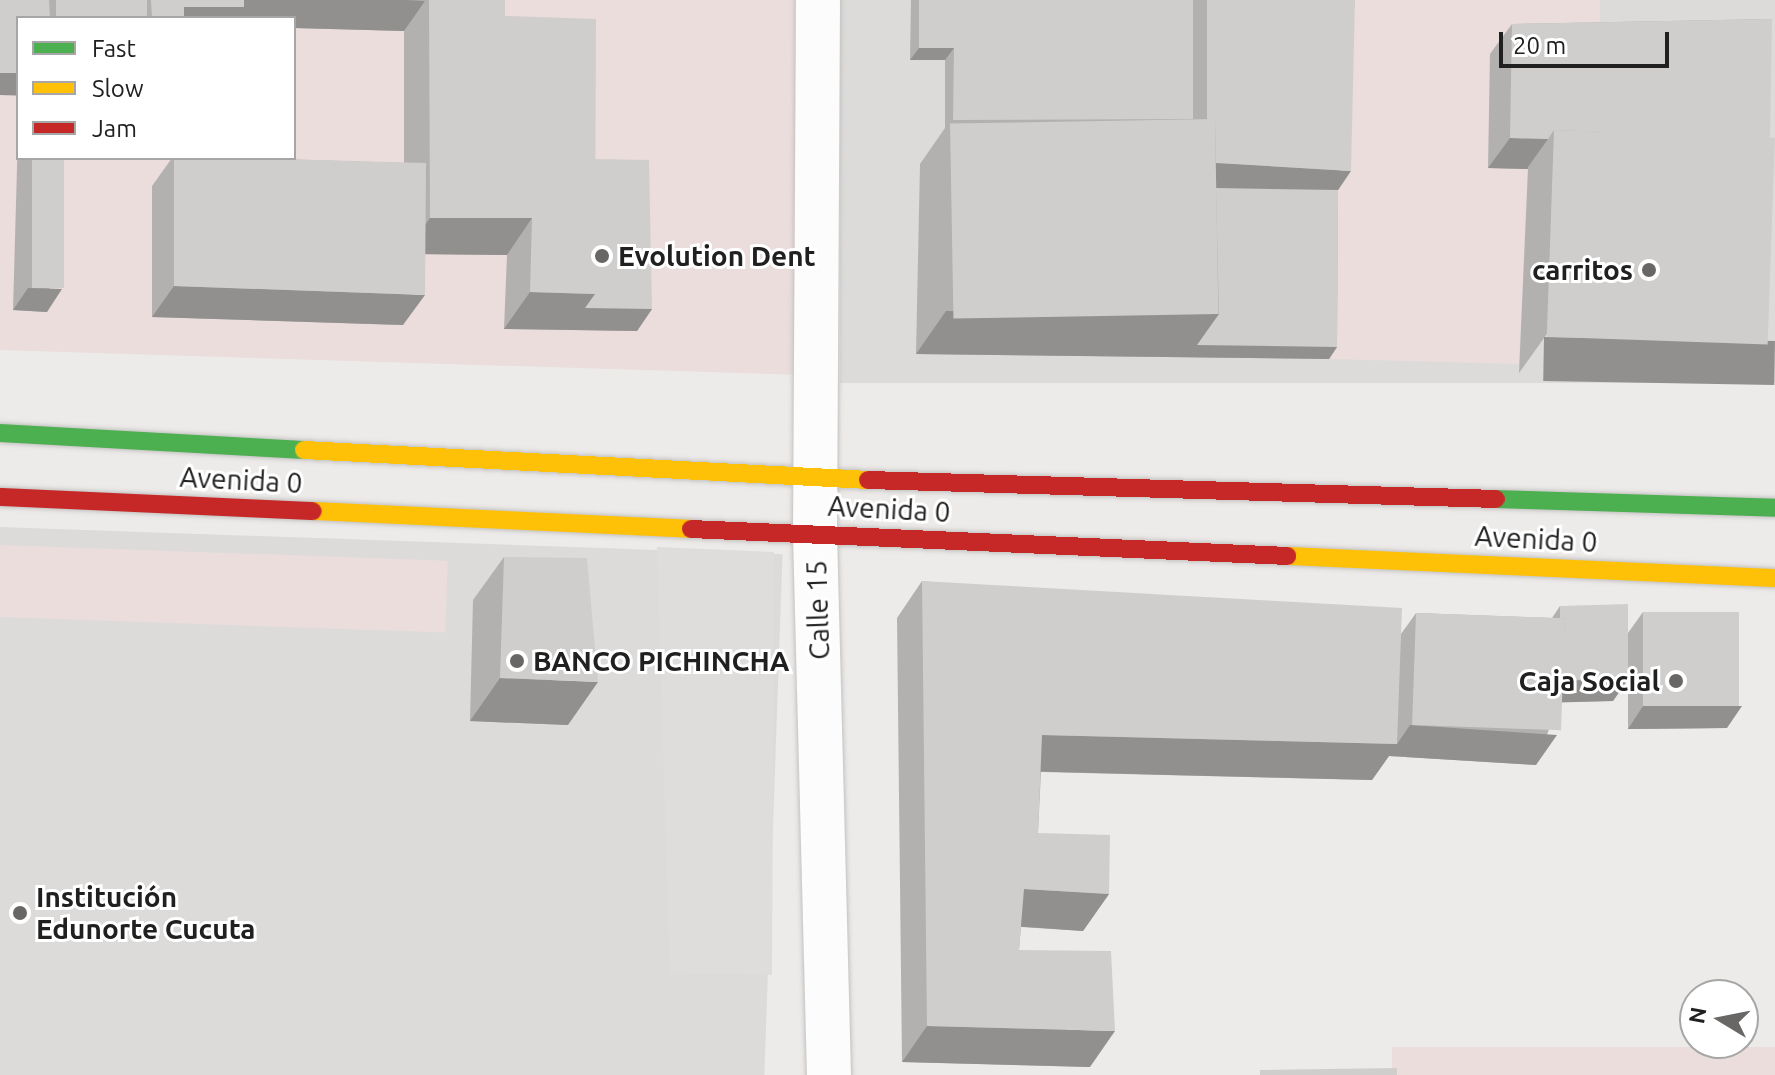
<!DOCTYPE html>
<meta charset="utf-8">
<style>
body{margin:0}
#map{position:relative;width:1775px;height:1075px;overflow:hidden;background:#edebe9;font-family:Ubuntu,sans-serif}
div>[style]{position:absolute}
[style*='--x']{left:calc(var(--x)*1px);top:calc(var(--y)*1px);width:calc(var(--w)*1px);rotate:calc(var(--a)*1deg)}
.residential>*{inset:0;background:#dcdbda;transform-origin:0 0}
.commercial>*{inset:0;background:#eadddc;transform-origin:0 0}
.parking>*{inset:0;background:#dedddc}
.roads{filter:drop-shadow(0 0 2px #c3c2c1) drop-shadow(0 0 2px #c3c2c1)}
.street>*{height:44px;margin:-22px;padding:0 22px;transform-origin:22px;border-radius:22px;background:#fcfcfc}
.fast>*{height:18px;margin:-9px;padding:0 9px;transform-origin:9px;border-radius:9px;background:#4caf50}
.slow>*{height:18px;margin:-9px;padding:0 9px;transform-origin:9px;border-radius:9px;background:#ffc107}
.jam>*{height:18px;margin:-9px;padding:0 9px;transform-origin:9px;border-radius:9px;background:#c62828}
.wall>*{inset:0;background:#b3b1af}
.shaded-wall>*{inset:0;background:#92908f;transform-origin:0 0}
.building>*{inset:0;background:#d0cecc;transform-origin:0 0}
.dots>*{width:22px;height:22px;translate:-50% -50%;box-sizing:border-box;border:4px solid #fff;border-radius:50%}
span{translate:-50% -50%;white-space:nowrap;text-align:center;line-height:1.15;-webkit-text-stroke:6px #fff;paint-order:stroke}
.poi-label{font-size:28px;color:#202020;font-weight:700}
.left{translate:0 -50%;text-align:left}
.right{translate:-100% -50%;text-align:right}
.street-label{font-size:28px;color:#202020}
.legend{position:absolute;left:16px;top:16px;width:280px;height:144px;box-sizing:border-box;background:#fff;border:2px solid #a6a6a6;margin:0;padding:10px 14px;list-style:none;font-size:24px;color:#202020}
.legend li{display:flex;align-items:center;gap:16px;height:40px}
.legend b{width:40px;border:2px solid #a6a6a6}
.north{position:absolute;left:1679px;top:979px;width:80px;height:80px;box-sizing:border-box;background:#fff;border:2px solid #a6a6a6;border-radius:50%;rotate:280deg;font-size:22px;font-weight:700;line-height:32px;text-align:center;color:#202020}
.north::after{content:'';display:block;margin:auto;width:28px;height:36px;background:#686766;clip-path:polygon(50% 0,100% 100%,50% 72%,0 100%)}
.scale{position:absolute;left:1499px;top:32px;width:170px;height:36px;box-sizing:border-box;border:4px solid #202020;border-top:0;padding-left:10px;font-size:24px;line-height:28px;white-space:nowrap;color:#202020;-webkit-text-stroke:6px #fff;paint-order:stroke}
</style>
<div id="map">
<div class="residential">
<div style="left:840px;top:0;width:935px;height:383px"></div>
<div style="left:0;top:527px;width:783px;height:548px;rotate:2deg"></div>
</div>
<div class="commercial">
<div style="clip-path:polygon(evenodd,0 0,795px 0,801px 375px,0 350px,0 0,18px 18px,294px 18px,294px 158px,18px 158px,18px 18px)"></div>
<div style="clip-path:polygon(1335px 0,1600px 0,1600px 52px,1528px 167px,1519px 364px,1329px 359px)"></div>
<div style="left:0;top:545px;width:448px;height:72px;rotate:2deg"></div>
<div style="left:1775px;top:1047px;width:28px;height:383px;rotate:90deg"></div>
</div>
<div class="parking">
<div style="clip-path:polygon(657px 547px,774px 552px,772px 975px,670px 973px)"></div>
</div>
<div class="roads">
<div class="street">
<div style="--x:818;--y:0;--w:534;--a:90.32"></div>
<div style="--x:815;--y:534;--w:541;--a:88.52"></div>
</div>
<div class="fast">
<div style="--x:0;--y:433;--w:304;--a:3.2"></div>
<div style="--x:1496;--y:499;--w:279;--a:1.8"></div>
</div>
<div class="slow">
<div style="--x:304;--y:450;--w:565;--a:3.04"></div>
<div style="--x:313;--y:511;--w:378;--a:2.7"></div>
<div style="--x:1287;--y:556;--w:488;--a:2.6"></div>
</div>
<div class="jam">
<div style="--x:868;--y:480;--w:628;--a:1.73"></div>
<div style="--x:0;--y:497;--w:313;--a:2.6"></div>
<div style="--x:691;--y:529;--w:597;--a:2.59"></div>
</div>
</div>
<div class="wall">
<div style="clip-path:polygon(0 0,505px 0,505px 16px,595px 159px,652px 309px,637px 331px,504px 329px,507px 255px,425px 254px,403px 325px,152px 317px,152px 186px,172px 158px,243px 158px,404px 163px,404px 31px,294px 28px,294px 18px,18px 18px,18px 96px,0 95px)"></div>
<div style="clip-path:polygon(911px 0,1355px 0,1338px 190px,1337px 347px,1329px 359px,916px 354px,920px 164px,945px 128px,945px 60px,910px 60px)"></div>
<div style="clip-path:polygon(1772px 19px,1519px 373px,1528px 169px,1488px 168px,1490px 54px,1512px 24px)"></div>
<div style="clip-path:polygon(18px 132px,18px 158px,64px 158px,47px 312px,13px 310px)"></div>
<div style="clip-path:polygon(504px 557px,568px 725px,470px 721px,473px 600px)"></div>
<div style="clip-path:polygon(922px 581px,1401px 634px,1416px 613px,1552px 618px,1560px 606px,1628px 633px,1643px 612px,1727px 728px,1628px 729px,1628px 680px,1613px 701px,1559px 702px,1536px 765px,1389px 756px,1372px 780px,1041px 772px,1038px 833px,1109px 894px,1083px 931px,1021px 927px,1019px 950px,1090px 1067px,902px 1062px,897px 618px)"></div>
</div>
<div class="shaded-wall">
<div style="clip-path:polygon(236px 0,406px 0,425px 1px,404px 31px,294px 28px,294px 18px,177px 18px,184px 7px)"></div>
<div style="clip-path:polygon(919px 48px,954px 48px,945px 60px,910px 60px)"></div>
<div style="left:0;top:73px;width:18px;height:22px"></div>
<div style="clip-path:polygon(1510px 138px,1548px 139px,1528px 167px,1528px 169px,1488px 168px)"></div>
<div style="clip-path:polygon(1207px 162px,1351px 171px,1330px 202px,1194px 187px)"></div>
<div style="clip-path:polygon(430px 218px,532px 218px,507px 255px,404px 254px)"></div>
<div style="clip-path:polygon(174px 286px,425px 295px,403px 325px,152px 317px)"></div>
<div style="clip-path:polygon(28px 288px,62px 289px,47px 312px,13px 310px)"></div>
<div style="clip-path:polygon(530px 292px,595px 294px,652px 309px,637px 331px,504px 329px)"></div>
<div style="clip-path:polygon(946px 311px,1219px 314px,1337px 347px,1329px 359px,916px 354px)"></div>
<div style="left:1544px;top:337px;width:231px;height:44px;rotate:1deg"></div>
<div style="clip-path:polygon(500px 678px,598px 682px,568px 725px,470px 721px)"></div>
<div style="clip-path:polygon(1628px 679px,1613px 701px,1540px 703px,1556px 681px)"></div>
<div style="clip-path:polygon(1643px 706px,1742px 706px,1727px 728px,1628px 729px)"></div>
<div style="clip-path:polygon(1410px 725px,1557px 735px,1536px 765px,1389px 756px,1372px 780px,1017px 771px,1042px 735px,1397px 744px)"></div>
<div style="clip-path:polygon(1024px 889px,1109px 894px,1083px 931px,998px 925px)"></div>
<div style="clip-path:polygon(927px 1026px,1115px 1031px,1090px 1067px,902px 1062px)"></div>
</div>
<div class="building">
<div style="clip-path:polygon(0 0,49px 0,50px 18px,18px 18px,18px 73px,0 73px)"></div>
<div style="left:56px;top:0;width:91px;height:18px"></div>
<div style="clip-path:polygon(151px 0,244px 0,244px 7px,184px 7px,184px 18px,152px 18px)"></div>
<div style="clip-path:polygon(429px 0,505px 0,505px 16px,596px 19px,595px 294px,530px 292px,532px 218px,430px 218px)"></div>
<div style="clip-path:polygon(919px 0,1193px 0,1193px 119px,953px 120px,954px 48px,919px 48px)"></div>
<div style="clip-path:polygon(1207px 0,1355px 0,1351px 171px,1216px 163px,1215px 119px,1207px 119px)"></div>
<div style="clip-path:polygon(1772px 19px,1770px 139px,1554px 130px,1548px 139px,1510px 138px,1512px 24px)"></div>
<div style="left:1215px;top:119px;width:195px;height:265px;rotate:89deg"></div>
<div style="left:1554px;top:130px;width:221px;height:207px;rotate:2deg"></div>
<div style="left:32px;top:158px;width:32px;height:130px"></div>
<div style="clip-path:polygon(174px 158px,243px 158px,426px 163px,425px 295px,174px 286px)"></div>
<div style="clip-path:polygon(595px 159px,649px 160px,652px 309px,585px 308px,595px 294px)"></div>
<div style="clip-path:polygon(1216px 188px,1338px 190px,1337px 347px,1197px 345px,1219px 314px)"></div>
<div style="clip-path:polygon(504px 557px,587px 558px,598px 682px,500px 678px)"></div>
<div style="clip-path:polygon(922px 581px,1402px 608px,1397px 744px,1042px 735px,1038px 833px,1110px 835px,1109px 894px,1024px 889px,1019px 950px,1111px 951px,1115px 1031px,927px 1026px)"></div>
<div style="clip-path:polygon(1628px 604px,1628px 679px,1561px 680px,1565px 618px,1560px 618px,1560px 606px)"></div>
<div style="left:1643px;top:612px;width:96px;height:94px"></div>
<div style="left:1416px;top:613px;width:149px;height:112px;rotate:2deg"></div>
<div style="clip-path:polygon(1397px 1068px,1397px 1075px,1260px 1075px,1260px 1070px)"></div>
</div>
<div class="dots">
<div style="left:602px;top:256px;background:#686766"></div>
<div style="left:1649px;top:270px;background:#686766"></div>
<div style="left:517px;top:661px;background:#686766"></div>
<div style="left:1676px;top:681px;background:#686766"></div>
<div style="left:20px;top:913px;background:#686766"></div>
</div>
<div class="poi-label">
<span class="left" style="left:618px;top:256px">Evolution Dent</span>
<span class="right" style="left:1633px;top:270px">carritos</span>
<span class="left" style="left:533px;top:661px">BANCO PICHINCHA</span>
<span class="right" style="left:1660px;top:681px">Caja Social</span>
<span class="left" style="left:36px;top:913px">Institución<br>Edunorte Cucuta</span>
</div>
<div class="street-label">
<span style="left:241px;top:480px;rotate:3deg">Avenida 0</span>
<span style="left:889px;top:509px;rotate:3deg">Avenida 0</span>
<span style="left:1536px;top:539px;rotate:3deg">Avenida 0</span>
<span style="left:818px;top:610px;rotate:-92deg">Calle 15</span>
</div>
<ul class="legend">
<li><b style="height:10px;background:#4caf50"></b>Fast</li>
<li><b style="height:10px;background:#ffc107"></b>Slow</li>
<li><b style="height:10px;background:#c62828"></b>Jam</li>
</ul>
<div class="north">N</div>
<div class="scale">20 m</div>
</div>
